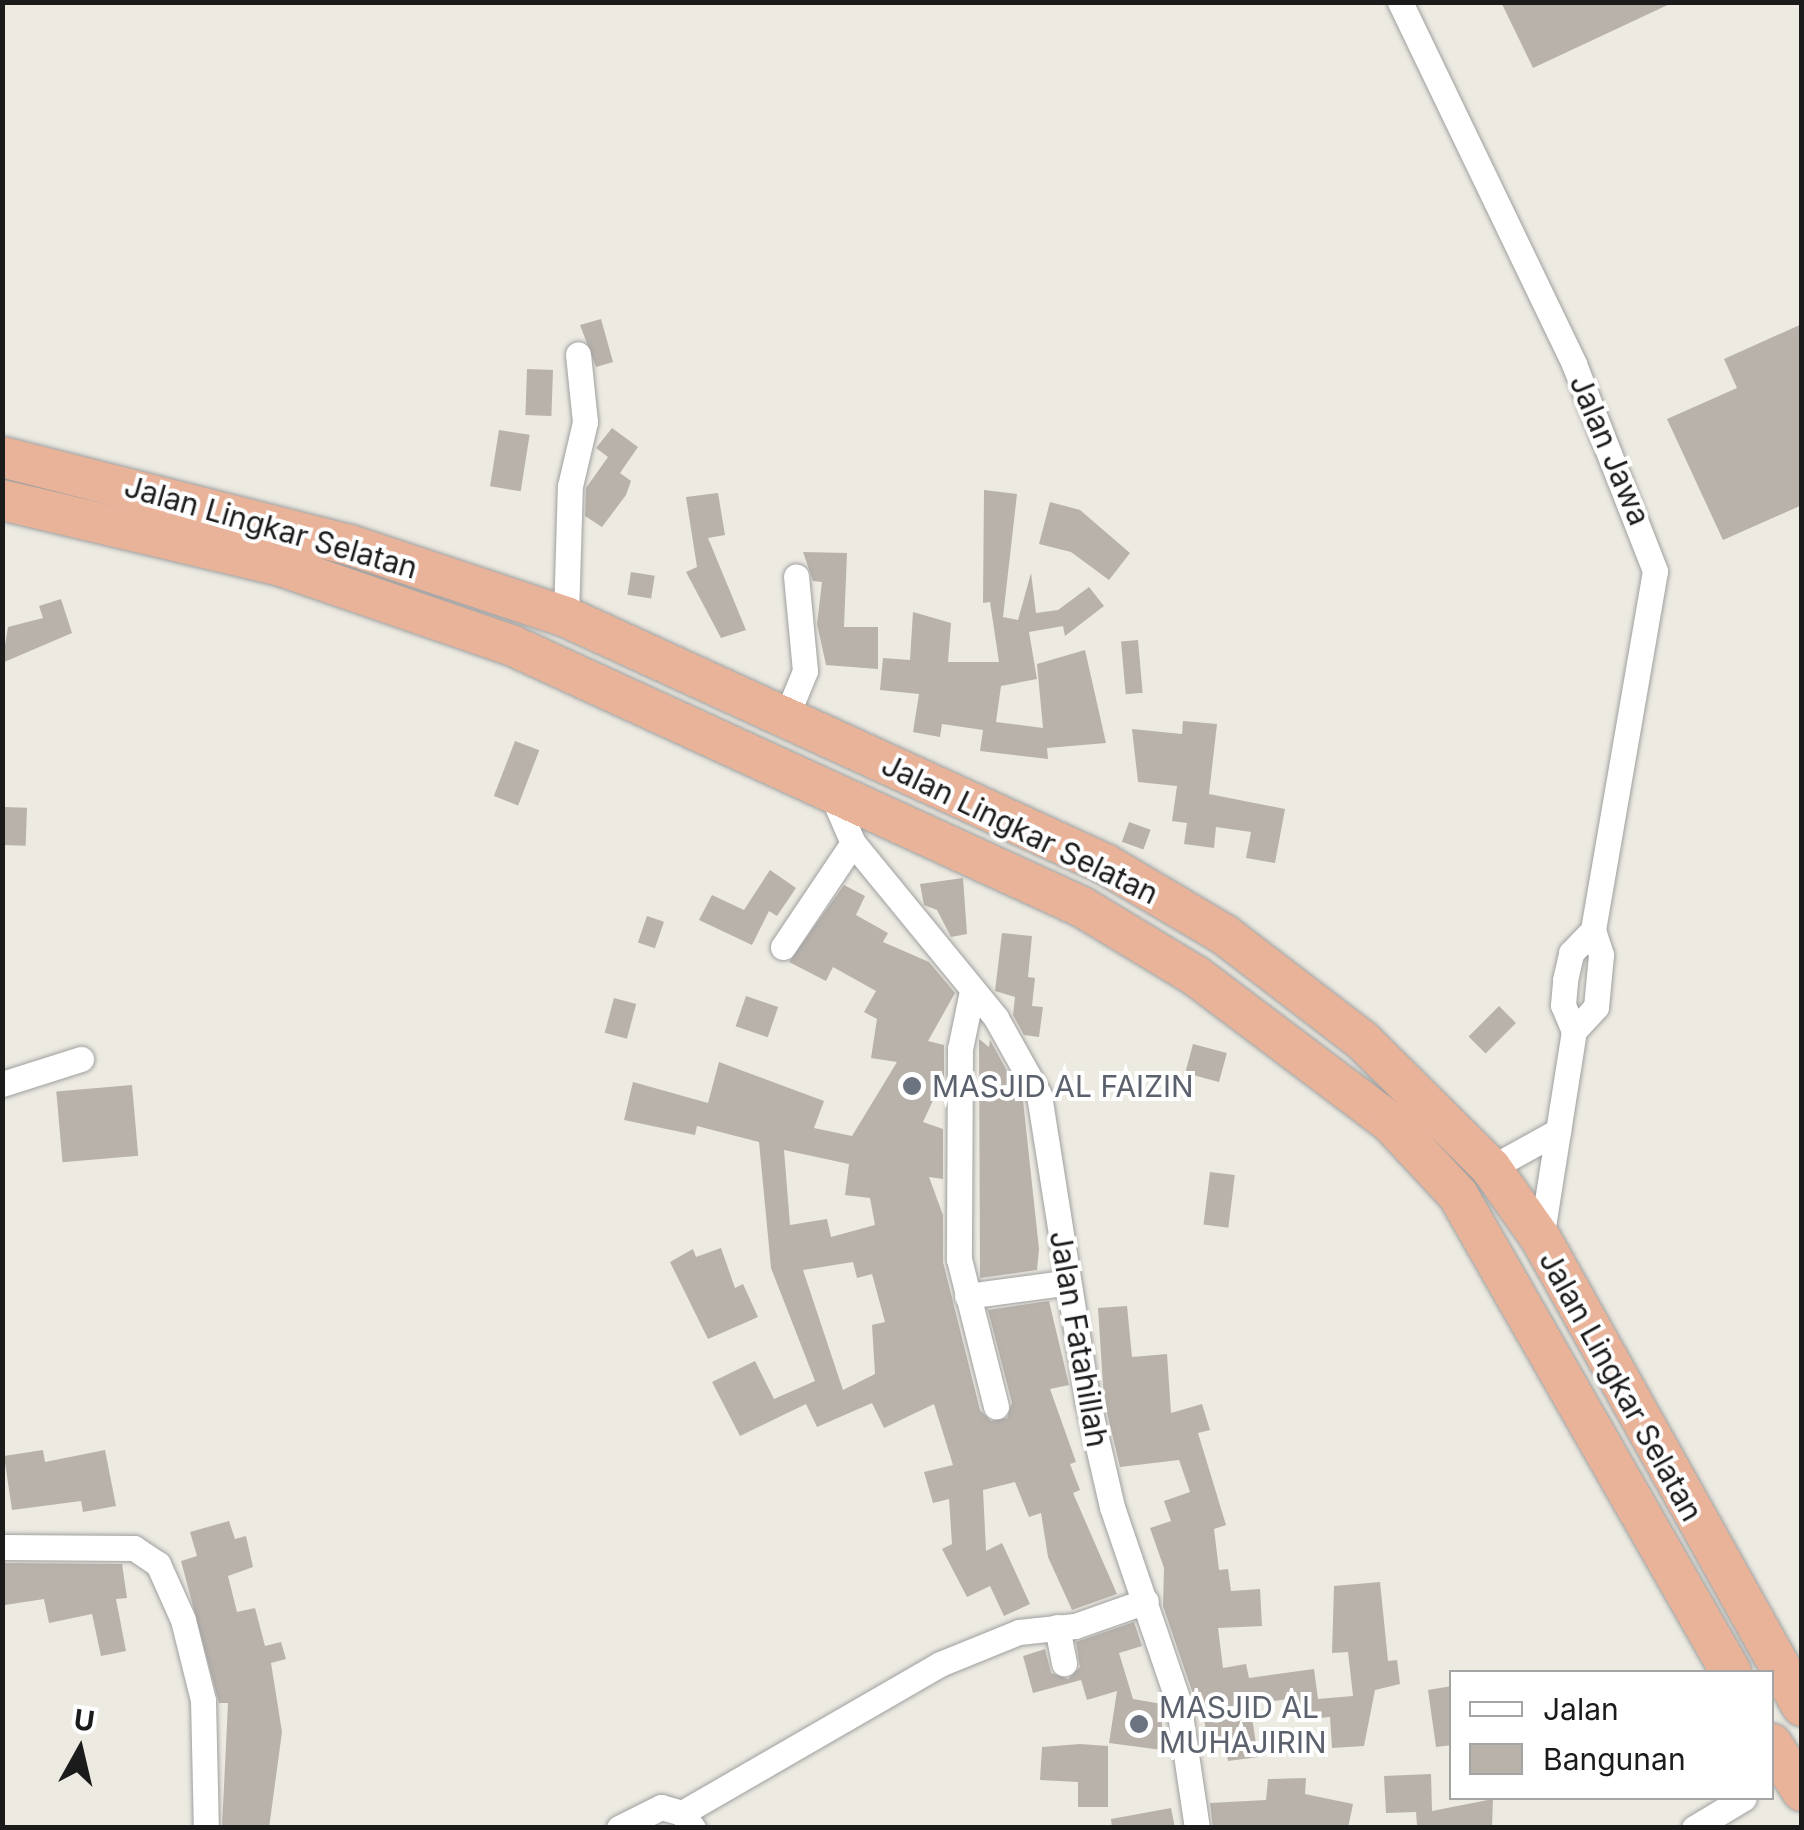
<!DOCTYPE html>
<style>
body{margin:0}
#map{position:relative;width:1804px;height:1830px;overflow:hidden;background:#eceae1;font-family:Inter,sans-serif}
div>[style]{position:absolute}
[style*='--x']{left:calc(var(--x)*1px);top:calc(var(--y)*1px);width:calc(var(--w)*1px);rotate:calc(var(--a)*1deg)}
.building>*{inset:0;background:#b8b2ab;transform-origin:0 0}
.roads{filter:drop-shadow(0 0 2px #9f9f9f) drop-shadow(0 0 2px #9f9f9f)}
.minor>*{height:25px;margin:-12.5px;padding:0 12.5px;transform-origin:12.5px;border-radius:12.5px;background:#fff}
.trunk>*{height:40px;margin:-20px;padding:0 20px;transform-origin:20px;border-radius:20px;background:#e9b39a}
.dots>*{width:28px;height:28px;translate:-50% -50%;box-sizing:border-box;border:5px solid #fff;border-radius:50%}
span{translate:-50% -50%;white-space:nowrap;text-align:center;line-height:1.15;-webkit-text-stroke:8px #fff;paint-order:stroke}
.street-label{font-size:30px;color:#1b1b1b}
.worship-label{font-size:30px;color:#5b616d}
.left{translate:0 -50%;text-align:left}
.frame{position:absolute;inset:0;border:5px solid #1b1b1b;pointer-events:none}
.legend{position:absolute;left:1449px;top:1670px;width:325px;height:130px;box-sizing:border-box;background:#fff;border:2px solid #a4a4a4;margin:0;padding:12px 18px;list-style:none;font-size:30px;color:#1b1b1b}
.legend li{display:flex;align-items:center;gap:20px;height:50px}
.legend b{width:50px;border:2px solid #a4a4a4}
.north{position:absolute;left:30px;top:1700px;width:100px;height:100px;-webkit-text-stroke:8px #fff;paint-order:stroke;rotate:8deg;font-size:28px;font-weight:700;line-height:40px;text-align:center;color:#1b1b1b}
.north::after{content:'';display:block;margin:auto;width:35px;height:45px;background:#1b1b1b;clip-path:polygon(50% 0,100% 100%,50% 72%,0 100%)}
</style>
<div id="map">
<div class="building">
<div style="clip-path:polygon(1501px 2px,1674px 2px,1533px 68px)"></div>
<div style="clip-path:polygon(601px 319px,613px 362px,596px 367px,580px 325px)"></div>
<div style="clip-path:polygon(1802px 324px,1802px 505px,1723px 540px,1667px 419px,1737px 388px,1724px 359px)"></div>
<div style="left:527px;top:369px;width:26px;height:46px;rotate:2deg"></div>
<div style="clip-path:polygon(612px 428px,638px 447px,620px 473px,631px 481px,626px 495px,602px 527px,585px 516px,586px 488px,608px 457px,596px 448px)"></div>
<div style="left:499px;top:430px;width:31px;height:57px;rotate:9deg"></div>
<div style="clip-path:polygon(984px 490px,1017px 494px,1003px 617px,1018px 620px,1031px 573px,1036px 613px,1058px 610px,1089px 587px,1104px 606px,1065px 636px,1063px 626px,1029px 632px,1037px 679px,1001px 686px,996px 722px,1043px 728px,1037px 664px,1085px 650px,1106px 743px,1047px 748px,1048px 759px,980px 751px,983px 730px,942px 724px,940px 737px,913px 732px,919px 694px,880px 690px,883px 658px,910px 660px,913px 612px,951px 623px,948px 662px,999px 662px,990px 602px,983px 603px)"></div>
<div style="clip-path:polygon(718px 493px,725px 535px,708px 538px,746px 630px,721px 638px,686px 572px,697px 567px,686px 497px)"></div>
<div style="clip-path:polygon(1050px 502px,1080px 510px,1130px 553px,1109px 580px,1071px 552px,1039px 544px)"></div>
<div style="clip-path:polygon(803px 552px,847px 553px,844px 627px,878px 627px,878px 669px,826px 665px,817px 624px,822px 582px,813px 581px)"></div>
<div style="left:631px;top:572px;width:24px;height:23px;rotate:9deg"></div>
<div style="clip-path:polygon(61px 599px,72px 633px,2px 663px,8px 627px,43px 618px,39px 606px)"></div>
<div style="left:1138px;top:640px;width:53px;height:17px;rotate:85deg"></div>
<div style="clip-path:polygon(1183px 721px,1217px 724px,1209px 794px,1285px 809px,1275px 863px,1246px 858px,1251px 832px,1216px 827px,1214px 848px,1184px 844px,1187px 823px,1172px 821px,1177px 786px,1138px 782px,1132px 729px,1182px 734px)"></div>
<div style="left:515px;top:741px;width:26px;height:59px;rotate:21deg"></div>
<div style="left:2px;top:807px;width:25px;height:38px;rotate:2deg"></div>
<div style="left:1129px;top:822px;width:23px;height:21px;rotate:20deg"></div>
<div style="clip-path:polygon(770px 870px,796px 888px,777px 916px,769px 911px,752px 945px,699px 920px,712px 895px,744px 910px)"></div>
<div style="clip-path:polygon(963px 878px,967px 934px,951px 937px,937px 910px,924px 905px,920px 884px)"></div>
<div style="clip-path:polygon(evenodd,844px 885px,865px 896px,856px 915px,888px 933px,883px 942px,929px 962px,955px 993px,928px 1041px,944px 1045px,944px 1077px,923px 1122px,943px 1129px,943px 1179px,929px 1177px,943px 1215px,943px 1262px,980px 1410px,991px 1421px,1007px 1418px,1012px 1403px,988px 1310px,1049px 1301px,1069px 1385px,1050px 1389px,1076px 1462px,1070px 1464px,1080px 1490px,1073px 1493px,1117px 1594px,1072px 1610px,1048px 1557px,1041px 1513px,1029px 1517px,1015px 1482px,983px 1490px,986px 1551px,1002px 1543px,1030px 1604px,1004px 1616px,990px 1586px,967px 1597px,942px 1549px,952px 1544px,949px 1499px,933px 1503px,924px 1472px,953px 1465px,934px 1404px,884px 1428px,872px 1403px,817px 1427px,806px 1404px,740px 1436px,712px 1382px,755px 1361px,774px 1399px,815px 1381px,771px 1268px,759px 1142px,697px 1126px,695px 1135px,624px 1120px,633px 1082px,708px 1103px,719px 1062px,824px 1101px,814px 1128px,852px 1136px,897px 1062px,871px 1058px,877px 1019px,864px 1012px,876px 991px,833px 967px,826px 981px,789px 962px,844px 885px,784px 1150px,849px 1164px,845px 1195px,870px 1198px,875px 1225px,831px 1237px,827px 1219px,790px 1225px,784px 1150px,844px 885px,853px 1262px,857px 1278px,872px 1274px,885px 1322px,872px 1325px,875px 1374px,843px 1390px,803px 1270px,853px 1262px)"></div>
<div style="left:647px;top:916px;width:18px;height:28px;rotate:19deg"></div>
<div style="clip-path:polygon(1002px 933px,1032px 936px,1028px 977px,1035px 978px,1032px 1006px,1043px 1007px,1039px 1037px,1024px 1035px,1013px 1015px,1015px 997px,995px 991px)"></div>
<div style="left:746px;top:996px;width:34px;height:32px;rotate:19deg"></div>
<div style="left:614px;top:998px;width:23px;height:36px;rotate:15deg"></div>
<div style="left:1499px;top:1006px;width:24px;height:43px;rotate:45deg"></div>
<div style="clip-path:polygon(979px 1039px,989px 1047px,990px 1040px,1023px 1100px,1039px 1249px,1037px 1270px,980px 1278px)"></div>
<div style="left:1193px;top:1044px;width:35px;height:30px;rotate:15deg"></div>
<div style="left:132px;top:1085px;width:71px;height:76px;rotate:85deg"></div>
<div style="left:1210px;top:1172px;width:25px;height:53px;rotate:7deg"></div>
<div style="clip-path:polygon(721px 1248px,735px 1288px,743px 1284px,758px 1317px,708px 1339px,670px 1262px,693px 1249px,696px 1257px)"></div>
<div style="clip-path:polygon(1127px 1306px,1132px 1357px,1167px 1354px,1171px 1413px,1202px 1404px,1210px 1430px,1198px 1433px,1226px 1525px,1214px 1529px,1219px 1570px,1228px 1569px,1231px 1591px,1260px 1589px,1262px 1626px,1218px 1628px,1223px 1668px,1246px 1664px,1249px 1678px,1314px 1669px,1318px 1699px,1353px 1696px,1348px 1652px,1332px 1653px,1334px 1586px,1380px 1582px,1388px 1661px,1397px 1660px,1400px 1684px,1375px 1690px,1364px 1746px,1332px 1748px,1330px 1717px,1298px 1720px,1297px 1698px,1250px 1704px,1258px 1757px,1228px 1761px,1225px 1741px,1208px 1744px,1200px 1693px,1193px 1694px,1163px 1606px,1164px 1568px,1150px 1528px,1171px 1521px,1164px 1501px,1190px 1492px,1179px 1460px,1120px 1467px,1104px 1400px,1098px 1308px)"></div>
<div style="clip-path:polygon(43px 1450px,45px 1462px,105px 1450px,116px 1506px,83px 1512px,81px 1501px,12px 1510px,4px 1456px)"></div>
<div style="clip-path:polygon(229px 1521px,235px 1539px,246px 1536px,253px 1567px,228px 1576px,237px 1612px,255px 1608px,265px 1646px,281px 1642px,286px 1659px,271px 1663px,282px 1732px,269px 1828px,222px 1828px,228px 1703px,219px 1703px,181px 1561px,197px 1556px,190px 1532px)"></div>
<div style="clip-path:polygon(2px 1563px,122px 1564px,127px 1598px,116px 1599px,126px 1651px,101px 1656px,92px 1614px,49px 1623px,44px 1599px,5px 1605px)"></div>
<div style="clip-path:polygon(1134px 1622px,1142px 1646px,1119px 1653px,1133px 1699px,1162px 1704px,1162px 1750px,1109px 1743px,1117px 1691px,1087px 1700px,1081px 1680px,1033px 1693px,1023px 1656px,1045px 1649px,1051px 1673px,1068px 1679px,1080px 1667px,1076px 1642px)"></div>
<div style="clip-path:polygon(1452px 1686px,1452px 1745px,1436px 1747px,1428px 1690px)"></div>
<div style="clip-path:polygon(1080px 1744px,1108px 1746px,1108px 1807px,1078px 1807px,1078px 1782px,1040px 1780px,1042px 1747px)"></div>
<div style="clip-path:polygon(1431px 1774px,1432px 1811px,1493px 1799px,1492px 1827px,1417px 1825px,1416px 1812px,1386px 1813px,1384px 1776px)"></div>
<div style="clip-path:polygon(1306px 1778px,1305px 1794px,1353px 1804px,1348px 1828px,1213px 1828px,1210px 1803px,1266px 1800px,1268px 1779px)"></div>
<div style="clip-path:polygon(1171px 1808px,1175px 1828px,1112px 1828px,1111px 1819px)"></div>
</div>
<div class="roads">
<div class="minor">
<div style="--x:1400;--y:2;--w:402;--a:64.3"></div>
<div style="--x:1574;--y:364;--w:222;--a:68.6"></div>
<div style="--x:1655;--y:571;--w:364;--a:99.8"></div>
<div style="--x:1593;--y:930;--w:26;--a:72"></div>
<div style="--x:1601;--y:955;--w:52;--a:95.5"></div>
<div style="--x:1596;--y:1007;--w:33;--a:133"></div>
<div style="--x:566;--y:617;--w:131;--a:-88.3"></div>
<div style="--x:570;--y:486;--w:66;--a:-76.8"></div>
<div style="--x:585;--y:422;--w:68;--a:-95.9"></div>
<div style="--x:786;--y:717;--w:50;--a:-67.6"></div>
<div style="--x:805;--y:671;--w:95;--a:-95.4"></div>
<div style="--x:830;--y:790;--w:58;--a:66.5"></div>
<div style="--x:853;--y:843;--w:226;--a:50.7"></div>
<div style="--x:996;--y:1018;--w:88;--a:60.8"></div>
<div style="--x:1039;--y:1095;--w:312;--a:81"></div>
<div style="--x:1088;--y:1403;--w:107;--a:77"></div>
<div style="--x:1112;--y:1507;--w:205;--a:71.2"></div>
<div style="--x:1178;--y:1701;--w:128;--a:81.5"></div>
<div style="--x:783;--y:947;--w:125;--a:-56.1"></div>
<div style="--x:972;--y:991;--w:59;--a:101.7"></div>
<div style="--x:960;--y:1049;--w:210;--a:90.3"></div>
<div style="--x:959;--y:1259;--w:152;--a:75.9"></div>
<div style="--x:2;--y:1084;--w:83;--a:-17.6"></div>
<div style="--x:1491;--y:1168;--w:77;--a:-28.9"></div>
<div style="--x:1541;--y:1239;--w:211;--a:-81"></div>
<div style="--x:1574;--y:1031;--w:28;--a:-113"></div>
<div style="--x:1563;--y:1005;--w:25;--a:-85"></div>
<div style="--x:1565;--y:980;--w:28;--a:-77"></div>
<div style="--x:1571;--y:953;--w:32;--a:-46"></div>
<div style="--x:967;--y:1296;--w:97;--a:-7.7"></div>
<div style="--x:2;--y:1547;--w:132;--a:0.4"></div>
<div style="--x:134;--y:1548;--w:29;--a:34"></div>
<div style="--x:158;--y:1564;--w:61;--a:65.9"></div>
<div style="--x:183;--y:1620;--w:82;--a:76"></div>
<div style="--x:203;--y:1700;--w:128;--a:88.7"></div>
<div style="--x:1057;--y:1627;--w:37;--a:79"></div>
<div style="--x:682;--y:1813;--w:298;--a:-30"></div>
<div style="--x:940;--y:1664;--w:85;--a:-22.1"></div>
<div style="--x:1019;--y:1632;--w:56;--a:-6.1"></div>
<div style="--x:1075;--y:1626;--w:75;--a:-19.4"></div>
<div style="--x:619;--y:1828;--w:47;--a:-26.6"></div>
<div style="--x:661;--y:1807;--w:22;--a:16"></div>
<div style="--x:682;--y:1813;--w:19;--a:54"></div>
<div style="--x:1694;--y:1828;--w:58;--a:-31"></div>
</div>
<div class="trunk">
<div style="--x:2;--y:457;--w:359;--a:14.2"></div>
<div style="--x:350;--y:545;--w:228;--a:18.4"></div>
<div style="--x:566;--y:617;--w:593;--a:24.62"></div>
<div style="--x:1105;--y:864;--w:139;--a:30.6"></div>
<div style="--x:1225;--y:935;--w:174;--a:37.5"></div>
<div style="--x:1363;--y:1041;--w:180;--a:44.8"></div>
<div style="--x:1491;--y:1168;--w:87;--a:54.8"></div>
<div style="--x:1541;--y:1239;--w:535;--a:60.8"></div>
<div style="--x:2;--y:500;--w:287;--a:13.3"></div>
<div style="--x:281;--y:566;--w:245;--a:19"></div>
<div style="--x:513;--y:646;--w:626;--a:24.64"></div>
<div style="--x:1082;--y:907;--w:133;--a:31.2"></div>
<div style="--x:1196;--y:976;--w:243;--a:37"></div>
<div style="--x:1390;--y:1122;--w:100;--a:47"></div>
<div style="--x:1458;--y:1195;--w:550;--a:60.22"></div>
<div style="--x:1772;--y:1744;--w:56;--a:57.4"></div>
</div>
</div>
<div class="dots">
<div style="left:912px;top:1086px;background:#6b7280"></div>
<div style="left:1139px;top:1724px;background:#6b7280"></div>
</div>
<div class="street-label">
<span style="left:1610px;top:450px;rotate:67deg">Jalan Jawa</span>
<span style="left:271px;top:527px;rotate:16deg">Jalan Lingkar Selatan</span>
<span style="left:1020px;top:829px;rotate:26deg">Jalan Lingkar Selatan</span>
<span style="left:1079px;top:1339px;rotate:80deg">Jalan Fatahillah</span>
<span style="left:1621px;top:1386px;rotate:61deg">Jalan Lingkar Selatan</span>
</div>
<div class="worship-label">
<span class="left" style="left:932px;top:1086px">MASJID AL FAIZIN</span>
<span class="left" style="left:1159px;top:1724px">MASJID AL<br>MUHAJIRIN</span>
</div>
<div class="frame"></div>
<ul class="legend">
<li><b style="height:12px;background:#fff"></b>Jalan</li>
<li><b style="height:28px;background:#b8b2ab"></b>Bangunan</li>
</ul>
<div class="north">U</div>
</div>
